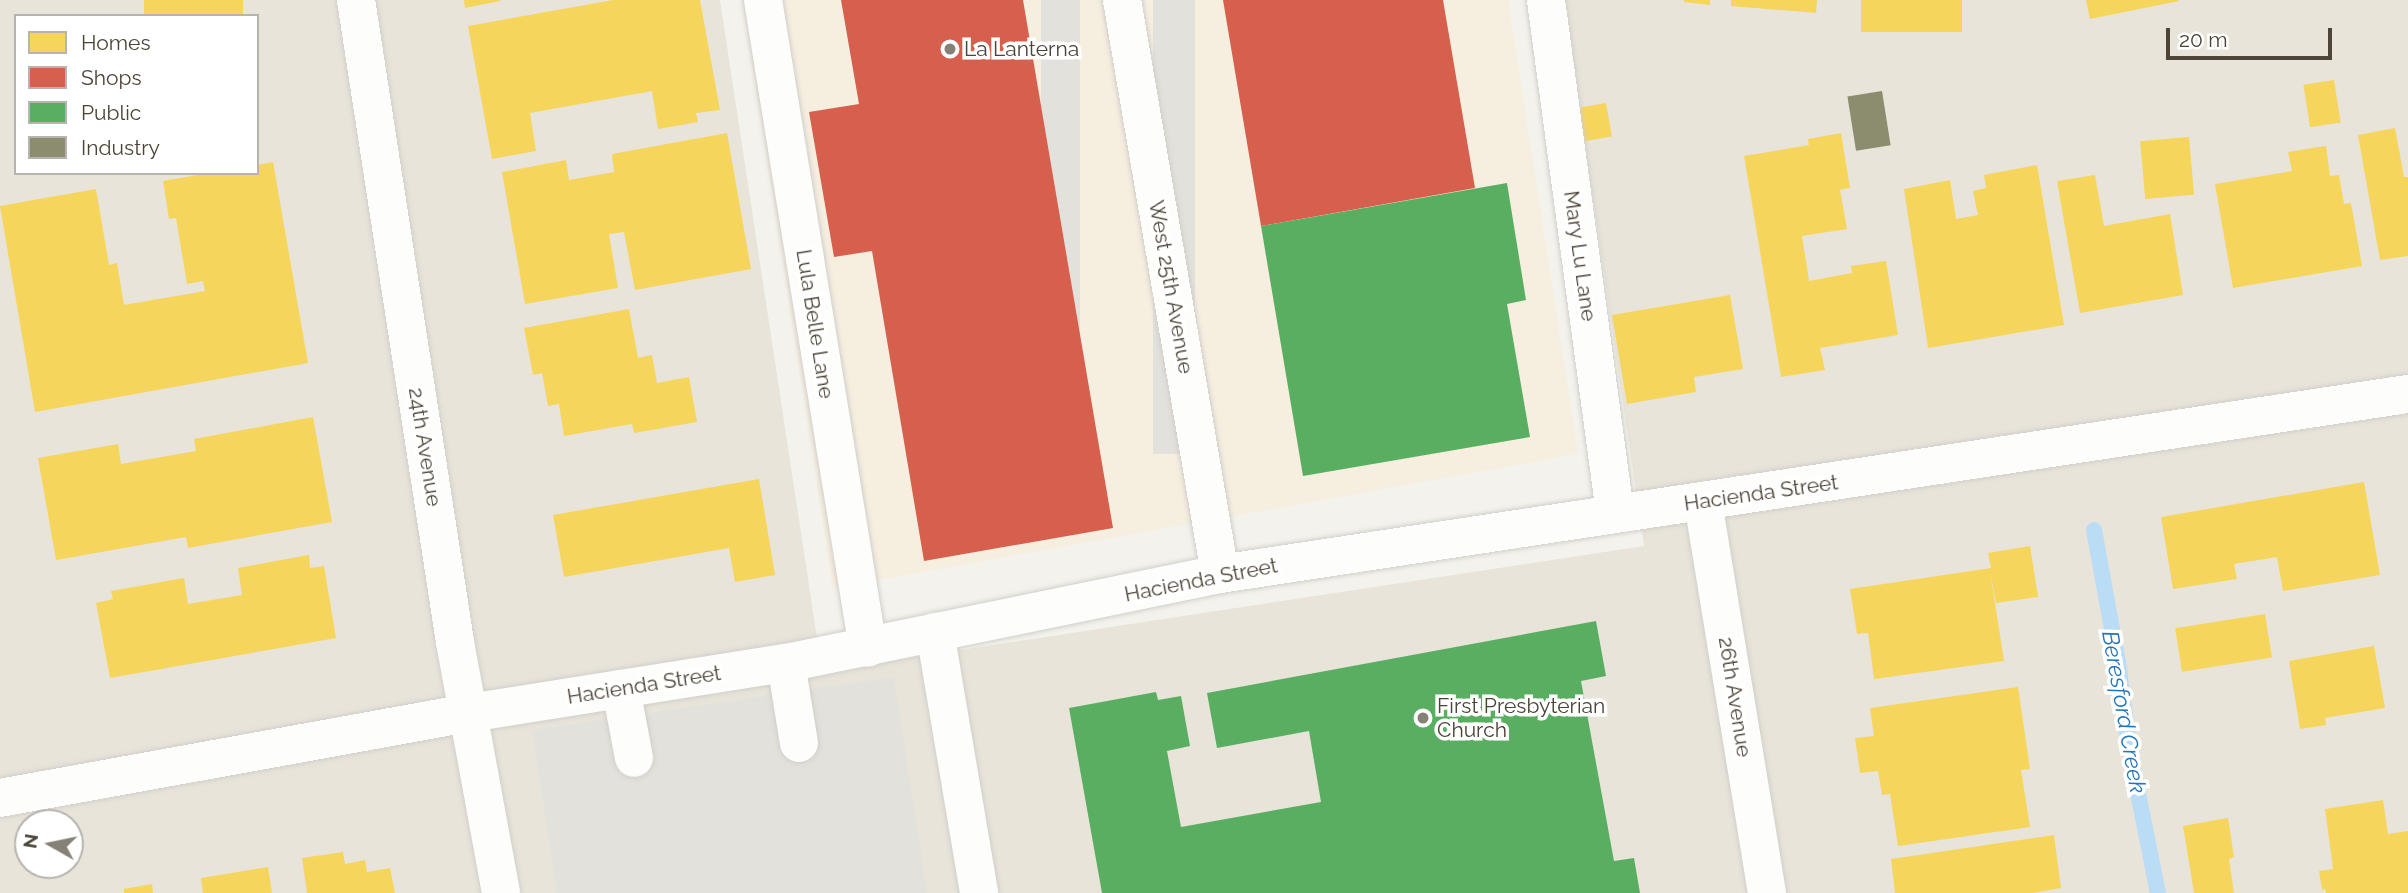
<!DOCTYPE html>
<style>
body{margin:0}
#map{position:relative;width:2408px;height:893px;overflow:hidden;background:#f3f2ed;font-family:Raleway,sans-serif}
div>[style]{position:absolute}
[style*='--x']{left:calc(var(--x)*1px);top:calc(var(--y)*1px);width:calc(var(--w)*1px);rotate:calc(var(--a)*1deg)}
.residential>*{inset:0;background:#e8e4da}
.commercial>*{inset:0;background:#f6eedf}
.parking>*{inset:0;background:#e3e1dc;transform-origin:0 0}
.homes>*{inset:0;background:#f6d55c;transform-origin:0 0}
.shops>*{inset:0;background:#d6604d}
.public>*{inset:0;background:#5aae61}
.industry>*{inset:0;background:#8c8c6e;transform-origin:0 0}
.stream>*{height:16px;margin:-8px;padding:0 8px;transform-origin:8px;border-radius:8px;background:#badcf5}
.roads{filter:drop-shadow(0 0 2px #d1cfca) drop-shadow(0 0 2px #d1cfca)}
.minor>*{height:38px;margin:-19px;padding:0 19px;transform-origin:19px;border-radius:19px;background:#fdfdfc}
.dots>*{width:19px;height:19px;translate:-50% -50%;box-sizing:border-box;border:4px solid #fff;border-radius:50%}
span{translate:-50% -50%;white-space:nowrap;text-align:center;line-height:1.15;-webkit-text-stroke:7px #fff;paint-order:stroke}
.poi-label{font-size:21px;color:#4b4437}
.left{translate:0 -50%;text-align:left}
.street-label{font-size:21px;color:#4b4437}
.water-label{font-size:23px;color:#2376ba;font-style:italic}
.legend{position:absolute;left:14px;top:14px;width:245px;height:161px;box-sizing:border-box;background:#fff;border:2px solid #b7b4af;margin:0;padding:9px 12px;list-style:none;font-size:21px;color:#4b4437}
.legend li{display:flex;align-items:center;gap:14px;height:35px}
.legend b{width:35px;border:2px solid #b7b4af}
.north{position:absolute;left:14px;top:809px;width:70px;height:70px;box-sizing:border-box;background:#fff;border:2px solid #b7b4af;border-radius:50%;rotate:279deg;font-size:19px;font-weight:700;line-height:28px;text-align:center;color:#4b4437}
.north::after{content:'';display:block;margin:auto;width:24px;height:32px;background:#868177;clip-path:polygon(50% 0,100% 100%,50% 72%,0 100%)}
.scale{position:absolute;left:2166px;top:28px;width:166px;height:32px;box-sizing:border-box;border:4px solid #4b4437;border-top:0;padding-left:9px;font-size:21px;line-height:24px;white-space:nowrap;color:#4b4437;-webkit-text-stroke:5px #fff;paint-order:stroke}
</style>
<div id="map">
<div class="residential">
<div style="clip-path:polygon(evenodd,0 0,720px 0,822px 671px,1644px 546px,1564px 0,2408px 0,2408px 893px,0 893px,0 0,16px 16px,257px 16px,257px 173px,16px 173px,16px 16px,0 0,28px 823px,70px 823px,70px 865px,28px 865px,28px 823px)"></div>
</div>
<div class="commercial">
<div style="clip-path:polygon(742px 0,1508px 0,1578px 454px,833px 588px)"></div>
</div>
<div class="parking">
<div style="left:1041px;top:0;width:39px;height:456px"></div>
<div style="left:1153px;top:0;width:42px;height:454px"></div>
<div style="clip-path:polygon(894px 677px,927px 893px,557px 893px,532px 730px)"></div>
</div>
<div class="homes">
<div style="left:144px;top:0;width:99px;height:16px"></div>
<div style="clip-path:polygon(464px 0,500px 0,500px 1px,465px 8px)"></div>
<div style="clip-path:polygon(613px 0,700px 0,720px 110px,696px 113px,698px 122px,658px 129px,652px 91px,530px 113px,536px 151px,492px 159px,468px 26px)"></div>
<div style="clip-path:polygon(1684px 0,1710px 0,1710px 5px,1684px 2px)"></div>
<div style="clip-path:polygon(1731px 0,1817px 0,1816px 13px,1731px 6px)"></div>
<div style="left:1861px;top:0;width:101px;height:32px"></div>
<div style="clip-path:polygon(2086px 0,2178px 0,2179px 1px,2090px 19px)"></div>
<div style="left:2334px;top:80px;width:43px;height:31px;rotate:81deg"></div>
<div style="left:1606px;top:103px;width:34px;height:28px;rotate:80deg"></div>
<div style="clip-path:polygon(2395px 128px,2404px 177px,2408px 177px,2408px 256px,2380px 260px,2358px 135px)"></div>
<div style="clip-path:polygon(727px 133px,751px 269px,635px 290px,624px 232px,609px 234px,618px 288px,525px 304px,502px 172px,566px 160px,569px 180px,614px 172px,612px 154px)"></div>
<div style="clip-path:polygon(1841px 133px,1850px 188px,1840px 190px,1847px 229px,1802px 236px,1809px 281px,1852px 273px,1851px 266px,1886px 261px,1898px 335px,1820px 348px,1825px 370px,1781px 377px,1744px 156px,1809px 145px,1808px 139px)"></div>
<div style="left:2189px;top:137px;width:58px;height:49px;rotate:85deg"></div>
<div style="clip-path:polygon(2326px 146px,2330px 176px,2339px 175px,2344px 204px,2351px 203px,2362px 266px,2233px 288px,2215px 184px,2292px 171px,2288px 152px)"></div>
<div style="clip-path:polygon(273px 162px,308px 363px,35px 412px,0 206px,96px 189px,109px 265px,117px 263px,124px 305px,205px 291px,203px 281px,187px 284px,176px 218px,169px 219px,163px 181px,209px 173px,257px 173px,257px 165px)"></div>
<div style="clip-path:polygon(2037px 165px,2064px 325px,1928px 348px,1904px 189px,1950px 180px,1956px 219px,1978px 215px,1973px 191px,1986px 188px,1984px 175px)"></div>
<div style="clip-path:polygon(2095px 175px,2104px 226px,2170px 214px,2183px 295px,2080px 313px,2057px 181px)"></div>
<div style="clip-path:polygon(1730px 295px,1743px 369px,1694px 377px,1696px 392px,1627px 404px,1612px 315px)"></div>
<div style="clip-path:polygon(629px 309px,638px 358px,652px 355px,657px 383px,689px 377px,697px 422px,634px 433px,632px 424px,564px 436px,559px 404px,548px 406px,542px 373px,533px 375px,524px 328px)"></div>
<div style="clip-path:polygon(313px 417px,332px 522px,188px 548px,186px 537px,56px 560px,38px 458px,118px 444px,121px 464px,196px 451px,194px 439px)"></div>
<div style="clip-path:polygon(759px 479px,775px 575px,735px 582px,729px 548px,564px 577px,553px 515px)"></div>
<div style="clip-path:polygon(2364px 482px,2380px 575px,2283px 591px,2277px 557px,2234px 564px,2237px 579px,2173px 589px,2161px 517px)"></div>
<div style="clip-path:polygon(2030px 546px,2038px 597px,1996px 603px,1990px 571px,2004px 661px,1874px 679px,1868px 633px,1857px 634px,1850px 589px,1991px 568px,1988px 553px)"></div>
<div style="clip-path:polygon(309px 555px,310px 568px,324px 566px,336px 638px,110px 678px,96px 603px,113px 599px,111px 591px,184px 578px,188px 604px,242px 595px,238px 568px)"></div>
<div style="left:2265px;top:614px;width:44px;height:91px;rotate:81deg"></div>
<div style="clip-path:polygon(2374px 646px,2385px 708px,2325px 718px,2326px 725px,2300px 729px,2289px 661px)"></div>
<div style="clip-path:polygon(2018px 687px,2030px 769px,2021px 770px,2030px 827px,1898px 846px,1890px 794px,1882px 795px,1878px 771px,1860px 773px,1855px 738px,1874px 736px,1870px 708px)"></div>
<div style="clip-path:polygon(2383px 800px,2388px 834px,2408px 831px,2408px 893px,2326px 893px,2325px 889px,2322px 890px,2319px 871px,2333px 869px,2325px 809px)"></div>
<div style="clip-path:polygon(2228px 818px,2234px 857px,2229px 859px,2234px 893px,2194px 893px,2183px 826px)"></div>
<div style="clip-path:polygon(2054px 835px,2061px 888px,2033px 893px,1895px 893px,1891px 859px)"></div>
<div style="clip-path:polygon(343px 852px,345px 864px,365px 860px,367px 872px,390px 868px,395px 893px,307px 893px,302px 858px)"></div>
<div style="clip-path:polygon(268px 867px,272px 893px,203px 893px,201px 878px)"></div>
<div style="clip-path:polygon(152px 884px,153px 893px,124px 893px,124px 889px)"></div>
</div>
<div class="shops">
<div style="clip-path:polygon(841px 0,1023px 0,1113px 528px,924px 561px,872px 251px,834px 257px,809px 112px,859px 104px)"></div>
<div style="clip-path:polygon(1223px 0,1443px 0,1475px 188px,1261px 226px)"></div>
</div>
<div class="public">
<div style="clip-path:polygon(1507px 183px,1526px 300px,1507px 304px,1530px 437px,1303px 476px,1261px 226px)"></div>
<div style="clip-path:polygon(1596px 621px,1606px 676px,1581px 681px,1614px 861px,1634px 858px,1640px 893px,1102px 893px,1069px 708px,1156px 692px,1158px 700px,1181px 696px,1190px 746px,1167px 751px,1181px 827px,1321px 802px,1309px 731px,1217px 748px,1207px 693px)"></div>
</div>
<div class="industry">
<div style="left:1882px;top:91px;width:55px;height:35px;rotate:81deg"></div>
</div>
<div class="stream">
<div style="--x:2094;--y:530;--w:134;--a:79.7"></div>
<div style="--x:2118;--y:662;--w:92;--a:82.5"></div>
<div style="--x:2130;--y:753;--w:143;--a:78.7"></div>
</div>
<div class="roads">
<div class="minor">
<div style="--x:356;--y:0;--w:650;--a:81.23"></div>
<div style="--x:455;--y:642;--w:255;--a:79.6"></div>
<div style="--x:763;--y:0;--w:656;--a:80.8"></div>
<div style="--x:1122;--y:0;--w:582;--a:80.31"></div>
<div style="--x:1546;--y:0;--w:518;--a:82.34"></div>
<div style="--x:1703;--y:502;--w:396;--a:80.7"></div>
<div style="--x:935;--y:632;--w:265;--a:80.4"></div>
<div style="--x:786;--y:663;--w:81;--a:80.8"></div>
<div style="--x:621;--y:689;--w:70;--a:79.3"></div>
<div style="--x:0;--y:798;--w:477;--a:-10.3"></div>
<div style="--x:469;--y:713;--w:321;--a:-9"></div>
<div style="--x:786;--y:663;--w:443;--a:-11.6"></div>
<div style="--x:1220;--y:574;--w:1202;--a:-8.62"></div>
</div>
</div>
<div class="dots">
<div style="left:950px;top:49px;background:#868177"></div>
<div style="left:1423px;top:718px;background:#868177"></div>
</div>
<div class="poi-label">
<span class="left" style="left:964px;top:49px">La Lanterna</span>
<span class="left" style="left:1437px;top:718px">First Presbyterian<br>Church</span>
</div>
<div class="street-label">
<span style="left:1580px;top:256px;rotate:82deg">Mary Lu Lane</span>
<span style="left:1171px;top:287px;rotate:80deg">West 25th Avenue</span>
<span style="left:815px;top:324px;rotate:81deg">Lula Belle Lane</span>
<span style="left:425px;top:447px;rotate:81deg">24th Avenue</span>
<span style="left:1761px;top:493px;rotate:-8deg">Hacienda Street</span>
<span style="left:1201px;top:580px;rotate:-11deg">Hacienda Street</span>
<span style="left:644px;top:685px;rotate:-9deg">Hacienda Street</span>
<span style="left:1735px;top:697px;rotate:81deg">26th Avenue</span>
</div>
<div class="water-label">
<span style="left:2124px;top:712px;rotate:80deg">Beresford Creek</span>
</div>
<ul class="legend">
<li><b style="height:19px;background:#f6d55c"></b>Homes</li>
<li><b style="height:19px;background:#d6604d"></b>Shops</li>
<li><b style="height:19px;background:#5aae61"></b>Public</li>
<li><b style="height:19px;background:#8c8c6e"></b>Industry</li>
</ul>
<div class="north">N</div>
<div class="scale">20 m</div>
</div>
